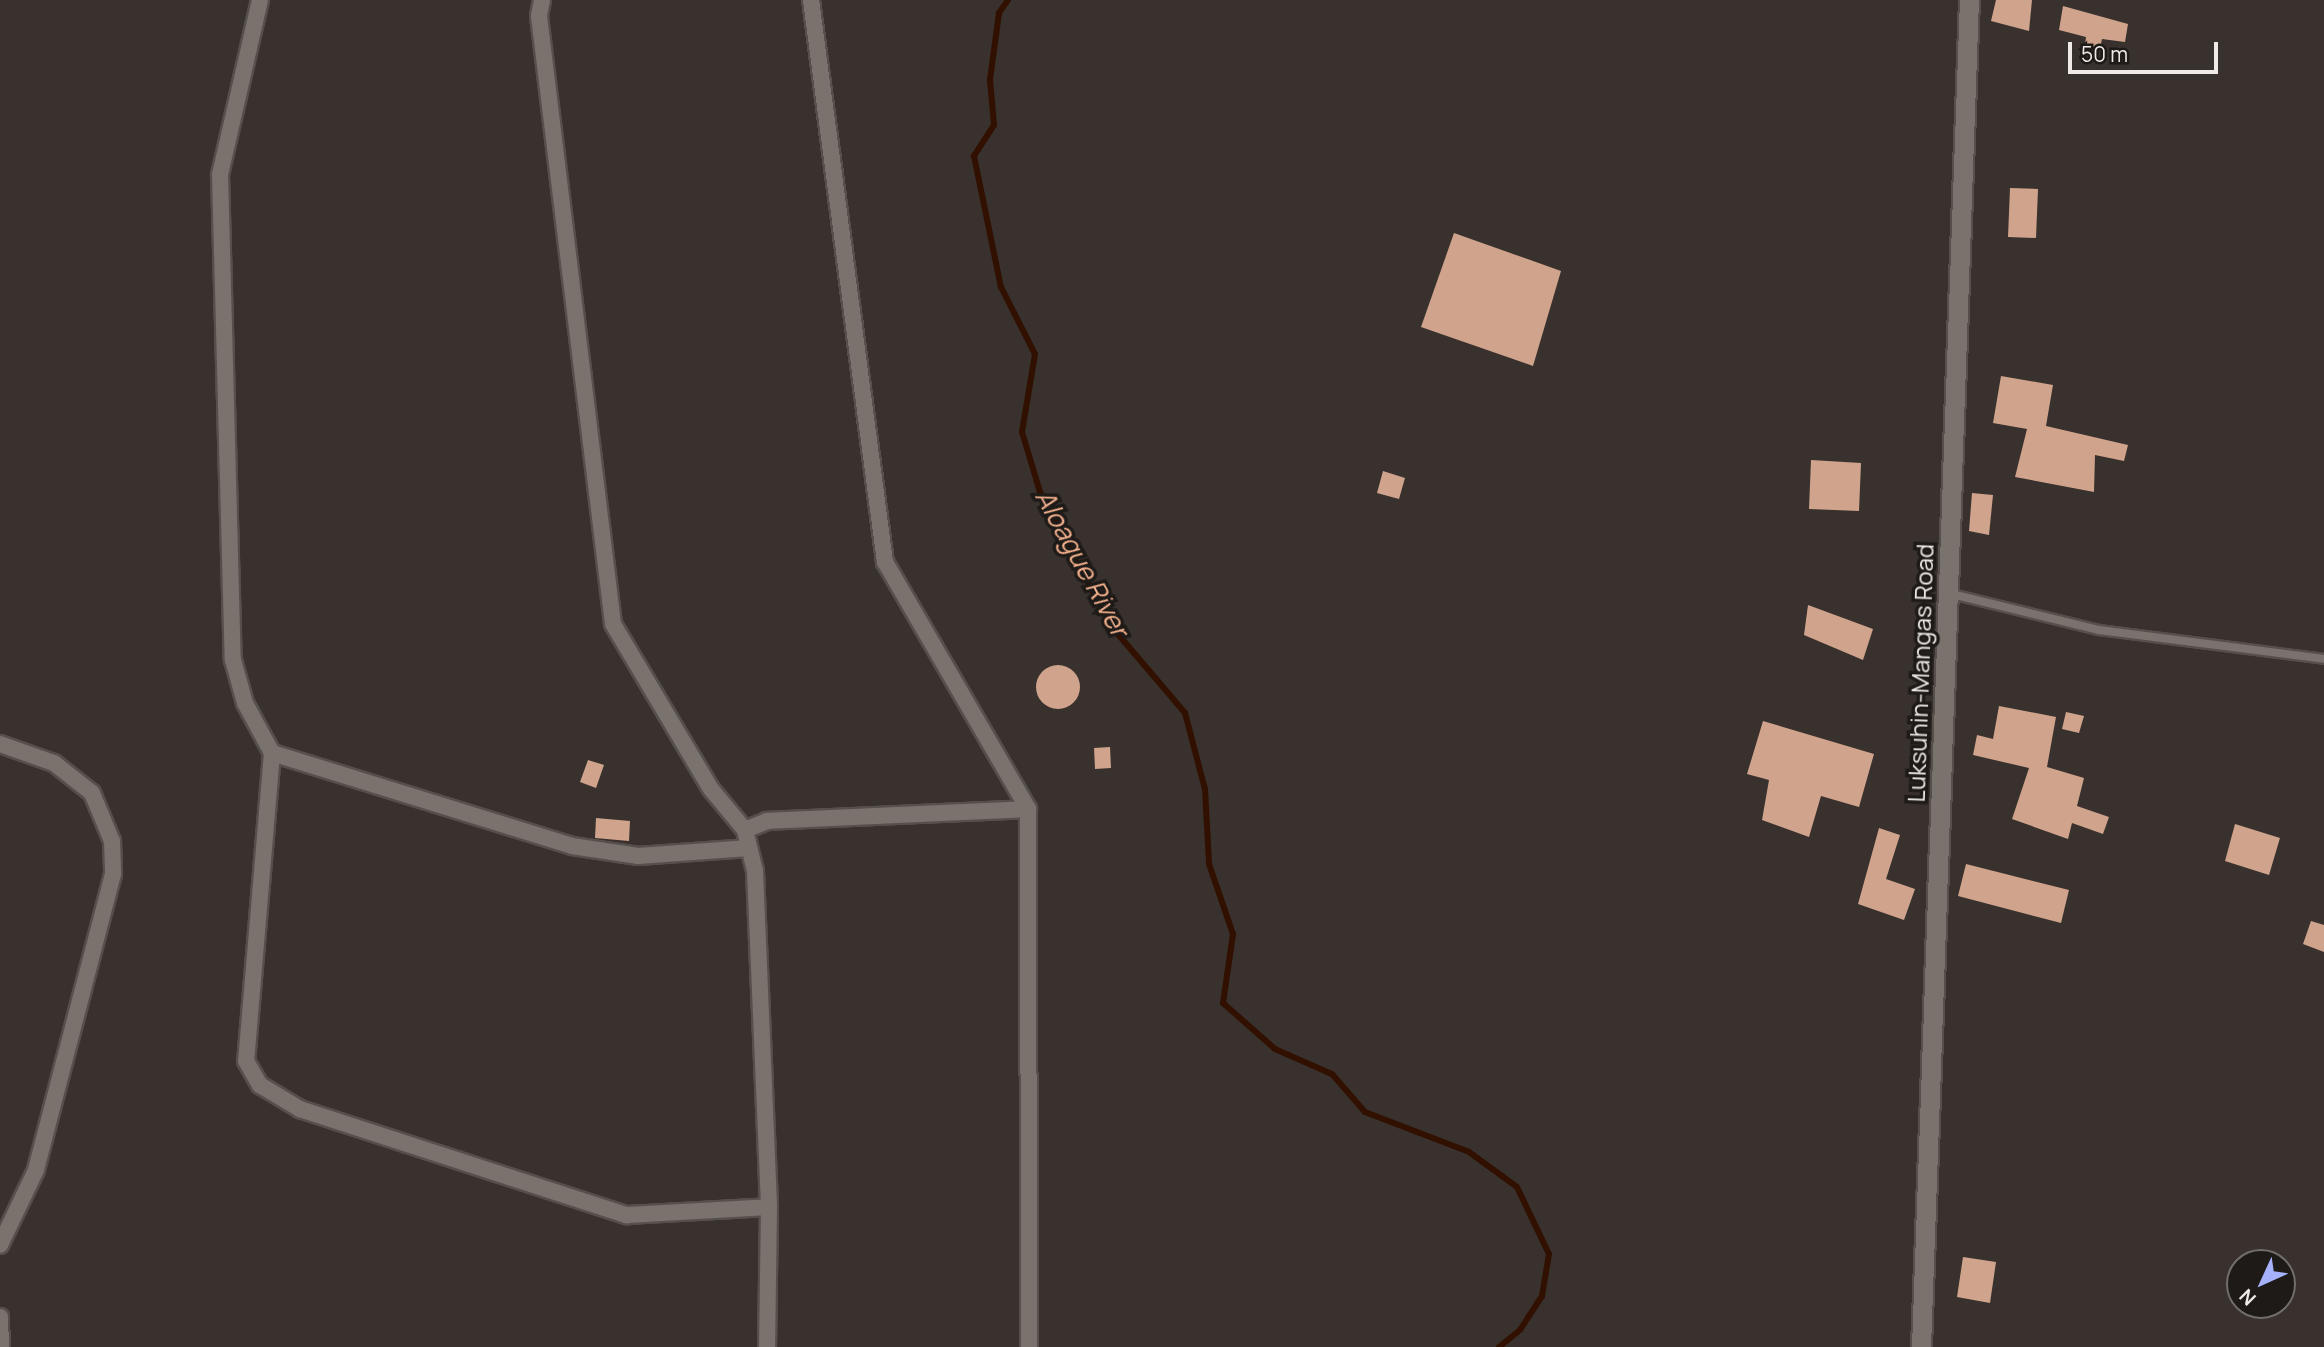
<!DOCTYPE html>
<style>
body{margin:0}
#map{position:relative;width:2324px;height:1347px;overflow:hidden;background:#39312d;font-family:Manrope,sans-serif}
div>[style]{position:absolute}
.stream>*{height:6px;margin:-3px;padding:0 3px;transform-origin:3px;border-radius:3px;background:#311000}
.building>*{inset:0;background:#d0a48c}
.round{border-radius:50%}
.roads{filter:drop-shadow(2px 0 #564f4c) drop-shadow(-2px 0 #564f4c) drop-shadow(0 2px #564f4c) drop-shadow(0 -2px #564f4c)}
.service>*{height:8px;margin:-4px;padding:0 4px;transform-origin:4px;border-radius:4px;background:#7a726d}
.minor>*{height:16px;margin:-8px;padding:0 8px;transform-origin:8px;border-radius:8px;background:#7a726d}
.secondary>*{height:19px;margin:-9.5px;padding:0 9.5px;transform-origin:9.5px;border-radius:9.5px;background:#7a726d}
span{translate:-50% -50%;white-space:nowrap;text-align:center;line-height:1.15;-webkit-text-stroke:7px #1d1a18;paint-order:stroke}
.street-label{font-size:24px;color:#efeae7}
.water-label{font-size:26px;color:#f5b28e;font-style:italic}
.north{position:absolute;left:2226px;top:1249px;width:70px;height:70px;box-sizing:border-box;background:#1d1a18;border:2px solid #716d6b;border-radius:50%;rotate:225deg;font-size:19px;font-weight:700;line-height:28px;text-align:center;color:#efeae7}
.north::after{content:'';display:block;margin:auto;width:24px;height:32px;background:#a6b1fc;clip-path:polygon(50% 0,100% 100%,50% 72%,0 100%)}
.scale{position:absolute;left:2068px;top:42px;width:150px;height:32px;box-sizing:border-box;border:4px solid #efeae7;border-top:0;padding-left:9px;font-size:21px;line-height:24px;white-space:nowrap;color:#efeae7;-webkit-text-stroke:5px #1d1a18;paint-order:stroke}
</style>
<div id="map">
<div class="stream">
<i style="left:1008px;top:0;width:16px;rotate:125deg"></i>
<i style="left:999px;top:13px;width:68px;rotate:97.7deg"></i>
<i style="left:990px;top:80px;width:45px;rotate:84.9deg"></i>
<i style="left:994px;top:125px;width:37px;rotate:123deg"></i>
<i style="left:974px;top:156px;width:134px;rotate:78.4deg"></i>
<i style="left:1001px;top:287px;width:75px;rotate:63.1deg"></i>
<i style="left:1035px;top:354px;width:79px;rotate:99.5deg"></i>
<i style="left:1022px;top:432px;width:63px;rotate:73.3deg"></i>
<i style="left:1040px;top:492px;width:152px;rotate:62.1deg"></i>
<i style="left:1111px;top:626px;width:114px;rotate:49.6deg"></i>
<i style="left:1185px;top:713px;width:79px;rotate:75.3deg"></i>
<i style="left:1205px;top:789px;width:75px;rotate:86.9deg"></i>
<i style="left:1209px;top:864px;width:74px;rotate:71.1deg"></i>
<i style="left:1233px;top:934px;width:70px;rotate:98.2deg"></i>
<i style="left:1223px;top:1003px;width:69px;rotate:41.5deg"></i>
<i style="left:1275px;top:1049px;width:62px;rotate:23.7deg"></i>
<i style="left:1332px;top:1074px;width:50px;rotate:49deg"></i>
<i style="left:1365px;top:1112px;width:111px;rotate:21deg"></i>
<i style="left:1469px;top:1152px;width:59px;rotate:36.1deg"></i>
<i style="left:1517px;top:1187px;width:74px;rotate:64.5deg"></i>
<i style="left:1549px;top:1254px;width:43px;rotate:99.5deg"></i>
<i style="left:1542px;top:1296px;width:40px;rotate:122.9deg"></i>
<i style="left:1520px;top:1330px;width:27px;rotate:141deg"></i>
</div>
<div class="building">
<i style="clip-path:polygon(1996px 0,2032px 0,2029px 31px,1991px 21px)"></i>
<i style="clip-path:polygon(2063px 6px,2128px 24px,2125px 42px,2102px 39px,2100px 49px,2085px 45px,2086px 37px,2059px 30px)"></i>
<i style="clip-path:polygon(2010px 188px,2038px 189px,2036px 238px,2008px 237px)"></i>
<i style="clip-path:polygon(1454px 233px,1561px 271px,1533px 366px,1421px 327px)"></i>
<i style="clip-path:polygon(2001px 376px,2053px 385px,2046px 426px,2128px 445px,2124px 461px,2095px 455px,2094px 492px,2015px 477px,2027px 429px,1993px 423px)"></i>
<i style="clip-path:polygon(1811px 460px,1861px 463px,1859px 511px,1809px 509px)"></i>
<i style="clip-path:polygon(1383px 471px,1405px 478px,1399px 499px,1377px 493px)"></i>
<i style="clip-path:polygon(1972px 493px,1993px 495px,1989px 535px,1969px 531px)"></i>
<i style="clip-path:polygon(1808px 605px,1873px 629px,1863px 660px,1804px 635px)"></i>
<i class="round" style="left:1036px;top:665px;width:44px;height:44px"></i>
<i style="clip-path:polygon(1999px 706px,2056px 717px,2047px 767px,2084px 778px,2077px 806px,2109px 817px,2103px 834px,2072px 823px,2068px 839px,2012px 819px,2029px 768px,1973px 755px,1977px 735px,1993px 739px)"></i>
<i style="clip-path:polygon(2066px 712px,2084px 716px,2079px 733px,2062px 729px)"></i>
<i style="clip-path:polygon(1763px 721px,1874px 754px,1859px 807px,1821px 796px,1809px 837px,1762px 820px,1769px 780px,1747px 774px)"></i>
<i style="clip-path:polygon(1110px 747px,1111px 768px,1095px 769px,1094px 748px)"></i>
<i style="clip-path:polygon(588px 760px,604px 765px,596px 788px,580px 782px)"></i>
<i style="clip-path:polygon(596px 818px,630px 821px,629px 841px,595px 838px)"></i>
<i style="clip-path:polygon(2235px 824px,2280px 838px,2269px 875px,2225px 861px)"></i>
<i style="clip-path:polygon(1879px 828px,1900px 835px,1886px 879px,1915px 889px,1904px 920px,1858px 904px)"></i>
<i style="clip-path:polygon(1966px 864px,2069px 890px,2061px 923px,1958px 896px)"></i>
<i style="clip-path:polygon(2311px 921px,2324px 925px,2324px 952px,2303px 944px)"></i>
<i style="clip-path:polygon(1963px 1257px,1996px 1262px,1990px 1303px,1957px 1297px)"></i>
</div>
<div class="roads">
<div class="service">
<i style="left:1948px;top:593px;width:155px;rotate:13.8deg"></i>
<i style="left:2099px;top:630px;width:227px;rotate:7.3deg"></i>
</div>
<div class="minor">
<i style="left:260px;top:0;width:179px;rotate:102.9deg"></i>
<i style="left:220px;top:174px;width:486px;rotate:88.5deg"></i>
<i style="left:233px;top:660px;width:45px;rotate:74.4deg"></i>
<i style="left:245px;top:703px;width:57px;rotate:61.6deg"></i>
<i style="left:272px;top:753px;width:309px;rotate:94.8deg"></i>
<i style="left:246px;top:1061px;width:28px;rotate:60deg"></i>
<i style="left:260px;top:1085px;width:47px;rotate:31deg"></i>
<i style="left:300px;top:1109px;width:344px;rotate:18deg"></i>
<i style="left:627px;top:1215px;width:142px;rotate:-3.2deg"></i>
<i style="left:542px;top:0;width:16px;rotate:101deg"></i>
<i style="left:539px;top:16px;width:612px;rotate:83.06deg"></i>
<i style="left:613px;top:624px;width:192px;rotate:59.3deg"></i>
<i style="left:711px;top:789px;width:53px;rotate:50.3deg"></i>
<i style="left:745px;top:830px;width:42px;rotate:76.3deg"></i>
<i style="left:755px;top:871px;width:336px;rotate:87.6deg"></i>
<i style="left:769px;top:1207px;width:140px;rotate:90.8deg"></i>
<i style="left:811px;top:0;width:567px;rotate:82.5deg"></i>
<i style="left:885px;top:562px;width:285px;rotate:59.9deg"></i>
<i style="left:1028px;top:809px;width:538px;rotate:89.89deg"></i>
<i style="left:0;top:744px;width:57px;rotate:19.4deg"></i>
<i style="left:54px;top:763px;width:48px;rotate:38.3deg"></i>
<i style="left:92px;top:793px;width:52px;rotate:67.4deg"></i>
<i style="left:112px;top:841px;width:33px;rotate:88deg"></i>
<i style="left:113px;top:874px;width:306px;rotate:104.6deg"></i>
<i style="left:36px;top:1170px;width:83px;rotate:115.6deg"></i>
<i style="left:272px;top:753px;width:314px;rotate:17.2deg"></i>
<i style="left:572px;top:846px;width:67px;rotate:8.6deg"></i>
<i style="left:638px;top:856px;width:111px;rotate:-4.1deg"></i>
<i style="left:745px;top:830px;width:24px;rotate:-22deg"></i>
<i style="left:767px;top:821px;width:261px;rotate:-2.6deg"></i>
<i style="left:0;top:1317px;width:30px;rotate:88deg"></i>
</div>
<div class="secondary">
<i style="left:1921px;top:1347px;width:1348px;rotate:-87.96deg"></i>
</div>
</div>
<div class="street-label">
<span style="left:1920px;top:673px;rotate:-88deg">Luksuhin-Mangas Road</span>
</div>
<div class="water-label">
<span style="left:1082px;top:563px;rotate:61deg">Aloague River</span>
</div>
<div class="north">N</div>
<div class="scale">50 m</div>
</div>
